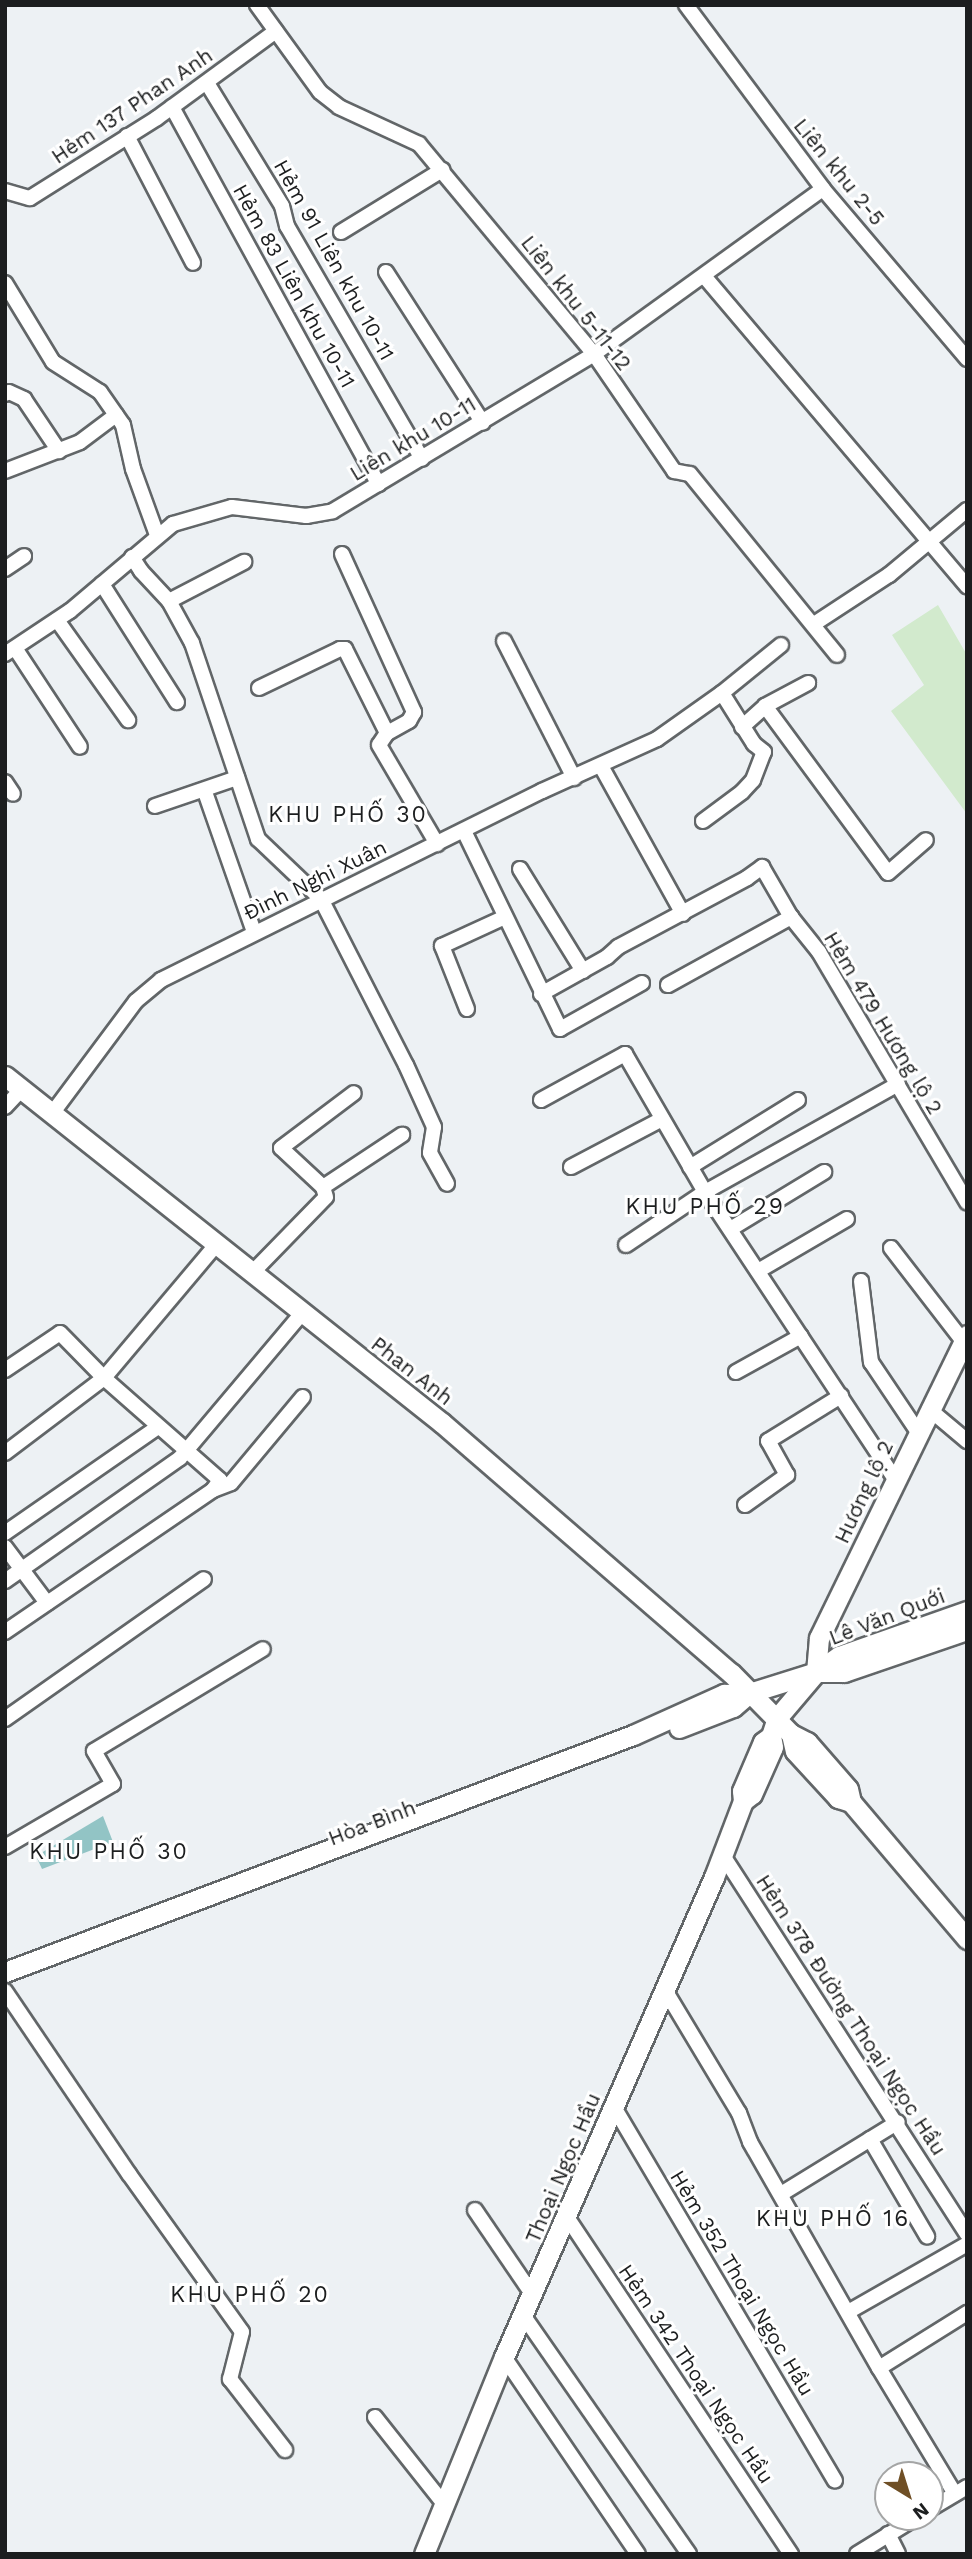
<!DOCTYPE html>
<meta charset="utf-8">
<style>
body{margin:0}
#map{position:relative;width:972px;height:2559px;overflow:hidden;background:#edf1f4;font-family:"Work Sans",sans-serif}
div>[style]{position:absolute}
.green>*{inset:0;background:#d2eacd}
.water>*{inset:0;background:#92c4c5}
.roads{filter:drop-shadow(2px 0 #626668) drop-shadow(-2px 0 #626668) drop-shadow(0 2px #626668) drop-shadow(0 -2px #626668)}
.street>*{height:14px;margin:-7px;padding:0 7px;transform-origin:7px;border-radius:7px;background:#fff}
.secondary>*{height:19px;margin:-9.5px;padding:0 9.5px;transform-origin:9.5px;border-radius:9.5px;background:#fff}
span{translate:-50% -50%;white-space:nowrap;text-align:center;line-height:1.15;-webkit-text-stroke:6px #fff;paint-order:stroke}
.street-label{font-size:21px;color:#1c1e1f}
.neighbourhood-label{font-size:23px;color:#1c1e1f;letter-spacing:2px}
.frame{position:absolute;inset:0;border:7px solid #1c1e1f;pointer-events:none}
.north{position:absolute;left:874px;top:2461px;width:70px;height:70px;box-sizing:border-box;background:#fff;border:2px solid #a4a5a5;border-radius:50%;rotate:142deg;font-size:19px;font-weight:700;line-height:28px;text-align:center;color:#1c1e1f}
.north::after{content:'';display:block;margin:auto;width:24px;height:32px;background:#6f4f26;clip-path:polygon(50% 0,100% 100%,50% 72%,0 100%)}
</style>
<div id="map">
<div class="green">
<i style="clip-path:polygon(938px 605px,967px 655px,967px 814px,891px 711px,924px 685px,892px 635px)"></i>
</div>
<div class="water">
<i style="clip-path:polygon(103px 1816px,113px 1842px,42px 1869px,36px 1856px)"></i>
</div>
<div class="roads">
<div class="street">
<i style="left:257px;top:5px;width:107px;rotate:54.1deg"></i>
<i style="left:320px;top:92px;width:24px;rotate:38deg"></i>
<i style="left:339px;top:107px;width:88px;rotate:24.8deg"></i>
<i style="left:419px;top:144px;width:273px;rotate:50.2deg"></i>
<i style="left:594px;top:354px;width:142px;rotate:55.6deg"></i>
<i style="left:674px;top:471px;width:16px;rotate:11deg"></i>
<i style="left:690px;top:474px;width:233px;rotate:50.9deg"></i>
<i style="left:686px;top:5px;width:229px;rotate:53.3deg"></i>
<i style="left:823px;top:189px;width:223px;rotate:49.7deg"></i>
<i style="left:207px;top:83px;width:144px;rotate:58.6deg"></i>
<i style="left:282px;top:206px;width:21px;rotate:76deg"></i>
<i style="left:287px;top:226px;width:269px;rotate:59.9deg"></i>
<i style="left:172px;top:107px;width:430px;rotate:61.3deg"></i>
<i style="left:127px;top:136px;width:143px;rotate:62.5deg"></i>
<i style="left:5px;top:191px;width:26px;rotate:16deg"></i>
<i style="left:30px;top:198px;width:150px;rotate:-32.2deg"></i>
<i style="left:157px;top:118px;width:147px;rotate:-36.2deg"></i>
<i style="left:341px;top:232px;width:119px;rotate:-31.5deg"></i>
<i style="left:386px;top:272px;width:179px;rotate:57.3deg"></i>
<i style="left:704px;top:276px;width:407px;rotate:49.7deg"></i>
<i style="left:5px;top:283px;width:92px;rotate:58.7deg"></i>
<i style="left:53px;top:362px;width:56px;rotate:32.6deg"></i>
<i style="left:100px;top:392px;width:40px;rotate:55.1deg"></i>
<i style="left:123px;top:425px;width:45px;rotate:77.2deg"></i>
<i style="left:133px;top:469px;width:70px;rotate:70deg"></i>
<i style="left:5px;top:394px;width:4px;rotate:-27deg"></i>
<i style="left:9px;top:392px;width:17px;rotate:25deg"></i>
<i style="left:24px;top:399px;width:63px;rotate:56.1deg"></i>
<i style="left:5px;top:471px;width:80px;rotate:-21.1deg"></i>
<i style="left:80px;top:442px;width:45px;rotate:-36.9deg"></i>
<i style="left:342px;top:554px;width:174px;rotate:65.5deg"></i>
<i style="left:414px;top:712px;width:10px;rotate:119deg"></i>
<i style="left:409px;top:721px;width:25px;rotate:151deg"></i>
<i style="left:132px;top:557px;width:17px;rotate:57deg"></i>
<i style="left:141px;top:571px;width:41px;rotate:47deg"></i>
<i style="left:169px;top:601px;width:48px;rotate:61.3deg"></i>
<i style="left:192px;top:643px;width:207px;rotate:71.4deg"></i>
<i style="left:258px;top:839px;width:87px;rotate:43.6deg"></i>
<i style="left:321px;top:899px;width:186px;rotate:62.9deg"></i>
<i style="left:406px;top:1065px;width:68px;rotate:65.7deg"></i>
<i style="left:434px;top:1127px;width:26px;rotate:99deg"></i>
<i style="left:430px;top:1153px;width:35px;rotate:61deg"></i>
<i style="left:5px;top:569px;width:23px;rotate:-34deg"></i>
<i style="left:102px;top:584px;width:140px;rotate:57.6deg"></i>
<i style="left:169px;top:601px;width:85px;rotate:-27.5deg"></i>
<i style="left:57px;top:620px;width:123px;rotate:54.6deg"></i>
<i style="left:814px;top:624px;width:90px;rotate:-33.2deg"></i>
<i style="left:889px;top:575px;width:102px;rotate:-39.8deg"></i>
<i style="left:504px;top:641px;width:154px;rotate:62.9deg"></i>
<i style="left:15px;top:648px;width:118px;rotate:56.7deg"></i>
<i style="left:5px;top:654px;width:78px;rotate:-33.5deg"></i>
<i style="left:70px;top:611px;width:135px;rotate:-40.2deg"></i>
<i style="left:173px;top:524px;width:61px;rotate:-16.1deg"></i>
<i style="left:232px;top:507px;width:75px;rotate:6.9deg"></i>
<i style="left:306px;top:516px;width:27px;rotate:-10deg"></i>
<i style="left:333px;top:511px;width:305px;rotate:-31deg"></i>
<i style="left:594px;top:354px;width:282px;rotate:-35.8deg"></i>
<i style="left:259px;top:688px;width:90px;rotate:-25.7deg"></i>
<i style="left:340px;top:649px;width:5px"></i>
<i style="left:345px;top:649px;width:94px;rotate:63.4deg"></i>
<i style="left:387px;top:733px;width:14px;rotate:124deg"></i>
<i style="left:379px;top:745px;width:115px;rotate:59.6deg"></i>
<i style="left:765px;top:706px;width:207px;rotate:53.6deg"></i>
<i style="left:888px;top:873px;width:50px;rotate:-41deg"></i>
<i style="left:742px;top:727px;width:31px;rotate:-42deg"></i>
<i style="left:765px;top:706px;width:49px;rotate:-28.1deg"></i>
<i style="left:601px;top:766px;width:169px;rotate:61deg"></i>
<i style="left:5px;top:782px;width:14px;rotate:56deg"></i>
<i style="left:205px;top:792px;width:148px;rotate:70.7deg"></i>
<i style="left:155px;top:806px;width:87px;rotate:-18.9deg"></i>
<i style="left:703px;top:821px;width:49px;rotate:-36.6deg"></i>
<i style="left:742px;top:792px;width:16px;rotate:-47deg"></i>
<i style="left:753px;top:780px;width:30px;rotate:-69deg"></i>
<i style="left:764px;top:752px;width:13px;rotate:-141deg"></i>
<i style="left:754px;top:744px;width:60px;rotate:-122.1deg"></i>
<i style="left:464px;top:831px;width:220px;rotate:64.1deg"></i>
<i style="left:560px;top:1029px;width:94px;rotate:-29.3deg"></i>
<i style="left:520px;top:869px;width:120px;rotate:58.3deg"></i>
<i style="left:668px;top:985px;width:141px;rotate:-28.9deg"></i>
<i style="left:541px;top:994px;width:76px;rotate:-29.3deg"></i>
<i style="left:607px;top:957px;width:15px;rotate:-42deg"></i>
<i style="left:618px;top:947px;width:146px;rotate:-28.1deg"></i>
<i style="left:747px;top:878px;width:19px;rotate:-36deg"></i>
<i style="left:762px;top:867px;width:58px;rotate:59.9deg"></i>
<i style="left:791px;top:917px;width:45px;rotate:51.3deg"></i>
<i style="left:819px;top:952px;width:291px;rotate:59.4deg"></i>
<i style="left:467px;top:1009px;width:68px;rotate:-111.6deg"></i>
<i style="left:442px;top:946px;width:69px;rotate:-24.7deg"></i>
<i style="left:541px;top:1100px;width:96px;rotate:-28.7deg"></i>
<i style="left:625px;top:1054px;width:160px;rotate:59.9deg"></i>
<i style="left:705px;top:1192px;width:344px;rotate:56.5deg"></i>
<i style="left:5px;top:1107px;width:25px;rotate:-47deg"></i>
<i style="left:51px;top:1115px;width:142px;rotate:-53.3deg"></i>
<i style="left:136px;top:1001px;width:33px;rotate:-40deg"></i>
<i style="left:161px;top:980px;width:425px;rotate:-26.4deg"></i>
<i style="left:542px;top:791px;width:126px;rotate:-24.3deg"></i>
<i style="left:657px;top:739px;width:80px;rotate:-35.3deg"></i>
<i style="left:722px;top:693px;width:76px;rotate:-39.1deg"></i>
<i style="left:571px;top:1167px;width:103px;rotate:-27.8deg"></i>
<i style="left:690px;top:1167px;width:127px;rotate:-31.8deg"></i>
<i style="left:323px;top:1187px;width:95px;rotate:-33.4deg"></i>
<i style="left:732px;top:1228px;width:108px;rotate:-31.3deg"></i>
<i style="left:626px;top:1245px;width:95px;rotate:-33.9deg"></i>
<i style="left:705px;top:1192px;width:221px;rotate:-29.2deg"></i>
<i style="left:891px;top:1248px;width:118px;rotate:52.3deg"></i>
<i style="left:758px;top:1271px;width:103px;rotate:-30.3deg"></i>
<i style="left:251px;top:1274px;width:107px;rotate:-45.8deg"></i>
<i style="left:326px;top:1197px;width:10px;rotate:-107deg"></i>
<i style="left:323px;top:1187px;width:57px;rotate:-137.1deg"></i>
<i style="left:281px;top:1148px;width:91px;rotate:-37deg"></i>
<i style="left:861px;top:1281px;width:82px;rotate:83deg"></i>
<i style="left:871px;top:1362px;width:84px;rotate:56.1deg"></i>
<i style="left:5px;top:1370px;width:66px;rotate:-33.9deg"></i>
<i style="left:60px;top:1333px;width:63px;rotate:45.6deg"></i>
<i style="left:104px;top:1378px;width:154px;rotate:41.3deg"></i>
<i style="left:220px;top:1480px;width:12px;rotate:125deg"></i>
<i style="left:213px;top:1490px;width:252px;rotate:145.7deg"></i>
<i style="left:736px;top:1372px;width:74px;rotate:-29deg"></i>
<i style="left:929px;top:1409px;width:50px;rotate:40.1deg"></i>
<i style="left:5px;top:1453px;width:124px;rotate:-37.1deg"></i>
<i style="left:104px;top:1378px;width:174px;rotate:-49.9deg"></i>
<i style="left:213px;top:1490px;width:19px;rotate:-21deg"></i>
<i style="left:231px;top:1483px;width:112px;rotate:-50.1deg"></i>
<i style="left:745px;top:1505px;width:52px;rotate:-35.5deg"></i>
<i style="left:787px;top:1475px;width:39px;rotate:-119deg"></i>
<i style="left:768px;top:1441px;width:86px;rotate:-31.7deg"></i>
<i style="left:5px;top:1533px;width:186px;rotate:-34.7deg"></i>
<i style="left:5px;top:1547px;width:70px;rotate:53.1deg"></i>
<i style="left:5px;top:1581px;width:214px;rotate:-35.1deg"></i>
<i style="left:180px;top:1458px;width:189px;rotate:-49.9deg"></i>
<i style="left:5px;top:1719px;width:243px;rotate:-35.1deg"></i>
<i style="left:5px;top:1847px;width:125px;rotate:-30.3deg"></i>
<i style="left:113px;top:1784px;width:38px;rotate:-120deg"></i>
<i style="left:94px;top:1751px;width:197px;rotate:-31.1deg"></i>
<i style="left:722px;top:1854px;width:452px;rotate:57.2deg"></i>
<i style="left:665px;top:1990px;width:144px;rotate:59deg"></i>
<i style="left:739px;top:2113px;width:31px;rotate:69deg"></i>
<i style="left:750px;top:2142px;width:260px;rotate:60.3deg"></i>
<i style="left:879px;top:2368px;width:147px;rotate:58.9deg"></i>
<i style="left:5px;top:1991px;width:221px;rotate:55.9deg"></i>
<i style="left:129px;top:2174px;width:194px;rotate:54.4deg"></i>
<i style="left:242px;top:2332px;width:49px;rotate:104.3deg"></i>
<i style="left:230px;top:2379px;width:90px;rotate:52.2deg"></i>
<i style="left:614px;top:2107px;width:434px;rotate:59.4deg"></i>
<i style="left:870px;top:2139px;width:113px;rotate:59.6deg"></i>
<i style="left:781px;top:2194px;width:137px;rotate:-31.6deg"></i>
<i style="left:475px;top:2210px;width:102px;rotate:55.8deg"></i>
<i style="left:567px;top:2217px;width:405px;rotate:56.4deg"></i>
<i style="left:848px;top:2312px;width:137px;rotate:-29.7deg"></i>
<i style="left:523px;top:2315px;width:291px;rotate:55.2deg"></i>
<i style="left:504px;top:2357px;width:238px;rotate:55.8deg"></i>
<i style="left:879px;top:2368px;width:104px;rotate:-32deg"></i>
<i style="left:375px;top:2417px;width:111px;rotate:51.6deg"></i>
<i style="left:930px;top:2509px;width:43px;rotate:-30.7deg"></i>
<i style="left:888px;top:2534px;width:22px;rotate:63deg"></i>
<i style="left:857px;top:2554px;width:70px;rotate:-31.7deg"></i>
</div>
<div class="secondary">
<i style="left:5px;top:1076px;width:558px;rotate:38.45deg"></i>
<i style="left:442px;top:1423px;width:382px;rotate:40.9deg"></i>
<i style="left:731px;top:1673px;width:86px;rotate:45.5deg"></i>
<i style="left:791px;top:1734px;width:18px;rotate:27deg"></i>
<i style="left:807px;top:1742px;width:62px;rotate:48.9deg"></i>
<i style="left:848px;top:1789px;width:13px;rotate:77deg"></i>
<i style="left:851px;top:1802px;width:180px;rotate:49.7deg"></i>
<i style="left:816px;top:1672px;width:34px;rotate:-85deg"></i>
<i style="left:819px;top:1638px;width:337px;rotate:-64deg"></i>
<i style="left:679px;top:1728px;width:58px;rotate:-21.3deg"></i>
<i style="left:733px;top:1707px;width:21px;rotate:-41deg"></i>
<i style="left:791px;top:1734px;width:17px;rotate:77deg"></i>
<i style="left:795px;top:1751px;width:64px;rotate:47.5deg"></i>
<i style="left:838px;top:1798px;width:14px;rotate:17deg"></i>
<i style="left:771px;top:1736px;width:10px;rotate:143deg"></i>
<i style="left:763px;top:1742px;width:53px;rotate:113.2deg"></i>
<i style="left:742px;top:1791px;width:10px;rotate:84deg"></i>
<i style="left:743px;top:1801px;width:11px;rotate:-38deg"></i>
<i style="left:752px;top:1794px;width:51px;rotate:-65.9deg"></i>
<i style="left:773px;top:1747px;width:11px;rotate:-100deg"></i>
<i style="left:771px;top:1736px;width:19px;rotate:-72deg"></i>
<i style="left:777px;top:1718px;width:60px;rotate:-49.7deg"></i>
<i style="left:816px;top:1672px;width:28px;rotate:-35deg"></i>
<i style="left:839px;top:1656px;width:136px;rotate:-19.4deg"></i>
<i style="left:5px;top:1972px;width:671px;rotate:-20.68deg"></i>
<i style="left:633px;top:1735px;width:100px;rotate:-24.3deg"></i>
<i style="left:724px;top:1694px;width:25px;rotate:-2deg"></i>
<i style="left:749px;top:1693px;width:70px;rotate:-17.4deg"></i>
<i style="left:816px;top:1672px;width:28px"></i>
<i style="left:844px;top:1672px;width:130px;rotate:-18.9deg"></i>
<i style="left:424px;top:2554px;width:213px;rotate:-67.9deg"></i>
<i style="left:504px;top:2357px;width:524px;rotate:-66.37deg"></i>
<i style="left:714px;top:1877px;width:81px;rotate:-69.1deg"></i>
</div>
</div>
<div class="street-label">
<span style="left:132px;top:106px;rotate:-34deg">Hẻm 137 Phan Anh</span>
<span style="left:839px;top:172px;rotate:51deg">Liên khu 2-5</span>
<span style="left:334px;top:260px;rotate:61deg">Hẻm 91 Liên khu 10-11</span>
<span style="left:294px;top:286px;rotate:61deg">Hẻm 83 Liên khu 10-11</span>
<span style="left:576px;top:303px;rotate:52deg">Liên khu 5-11-12</span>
<span style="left:413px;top:439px;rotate:-31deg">Liên khu 10-11</span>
<span style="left:315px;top:880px;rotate:-26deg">Đình Nghi Xuân</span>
<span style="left:883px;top:1023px;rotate:59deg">Hẻm 479 Hương lộ 2</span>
<span style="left:412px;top:1371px;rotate:38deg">Phan Anh</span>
<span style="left:864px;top:1492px;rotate:-65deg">Hương lộ 2</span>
<span style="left:887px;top:1617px;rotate:-21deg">Lê Văn Quới</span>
<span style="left:372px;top:1823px;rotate:-21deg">Hòa Bình</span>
<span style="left:851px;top:2015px;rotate:57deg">Hẻm 378 Đường Thoại Ngọc Hầu</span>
<span style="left:563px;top:2168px;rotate:-67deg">Thoại Ngọc Hầu</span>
<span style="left:742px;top:2283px;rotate:59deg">Hẻm 352 Thoại Ngọc Hầu</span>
<span style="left:696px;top:2374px;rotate:56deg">Hẻm 342 Thoại Ngọc Hầu</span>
</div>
<div class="neighbourhood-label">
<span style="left:348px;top:815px">KHU PHỐ 30</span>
<span style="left:705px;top:1207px">KHU PHỐ 29</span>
<span style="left:109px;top:1852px">KHU PHỐ 30</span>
<span style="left:833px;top:2219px">KHU PHỐ 16</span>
<span style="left:250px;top:2295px">KHU PHỐ 20</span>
</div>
<div class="frame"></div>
<div class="north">N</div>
</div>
